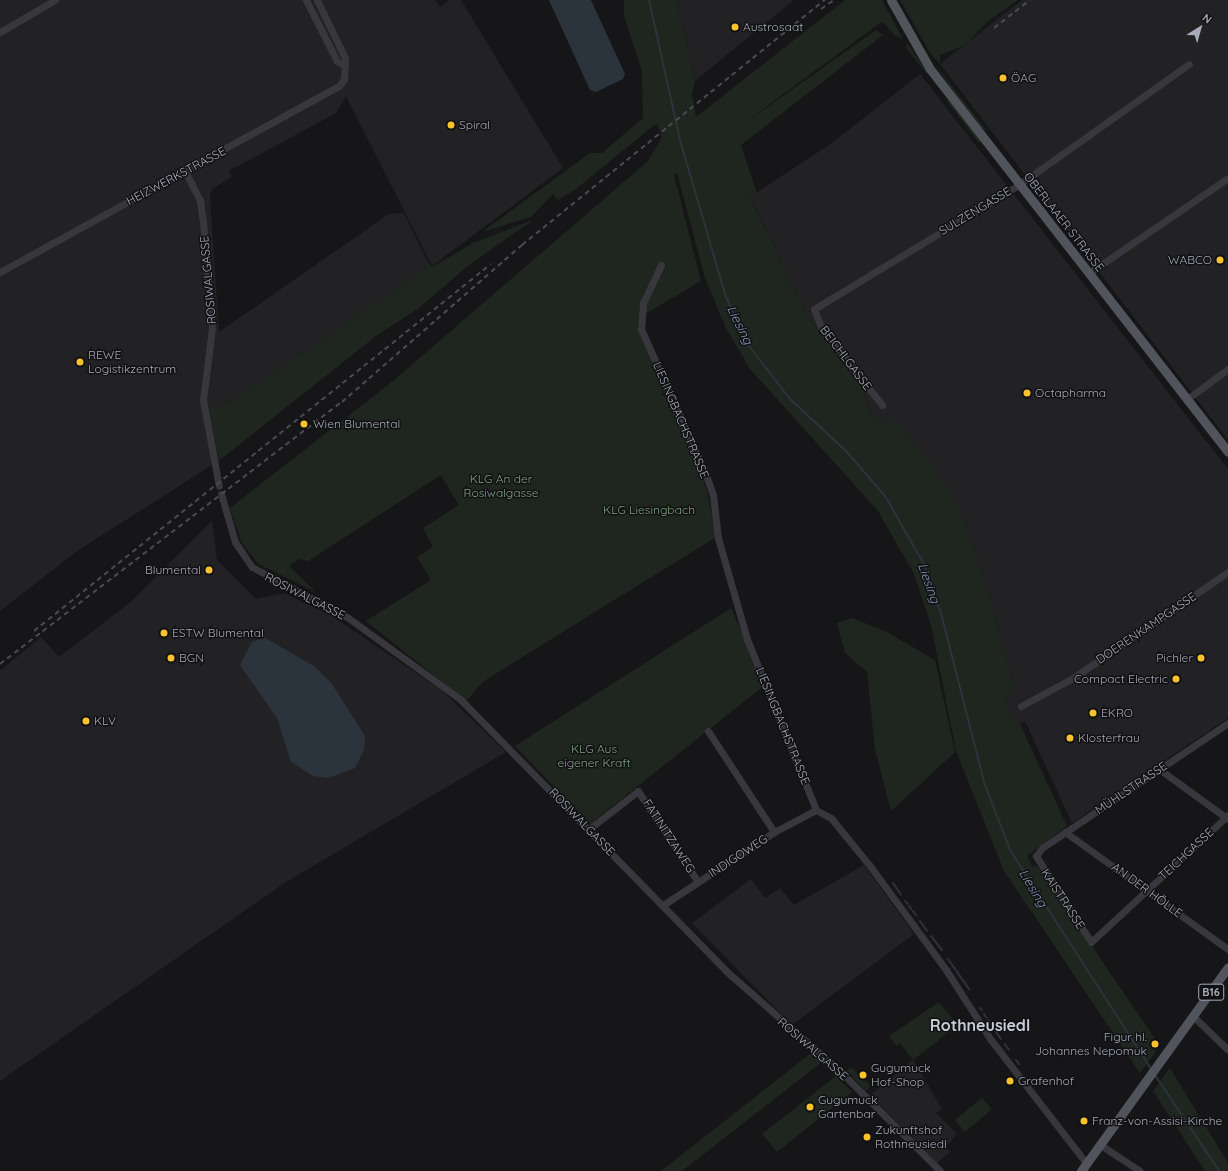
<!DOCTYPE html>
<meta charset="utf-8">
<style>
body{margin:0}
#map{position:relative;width:1228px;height:1171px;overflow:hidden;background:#161618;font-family:Quicksand,sans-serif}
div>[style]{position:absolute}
.built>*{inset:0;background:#222225}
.green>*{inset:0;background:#1e261f}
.water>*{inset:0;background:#2b343c}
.stream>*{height:2px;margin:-1px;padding:0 1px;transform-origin:1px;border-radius:1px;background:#2b343c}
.minor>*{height:7px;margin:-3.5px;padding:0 3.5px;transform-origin:3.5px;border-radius:3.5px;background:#37373d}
.major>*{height:9px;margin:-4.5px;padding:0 4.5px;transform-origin:4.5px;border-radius:4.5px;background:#52545c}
.rail>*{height:2px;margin-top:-1px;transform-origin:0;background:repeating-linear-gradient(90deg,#494b52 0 5px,transparent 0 9px)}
.dots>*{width:11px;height:11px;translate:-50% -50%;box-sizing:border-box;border:2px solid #111113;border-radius:50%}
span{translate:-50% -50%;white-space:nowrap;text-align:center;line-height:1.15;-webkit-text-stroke:3px #111113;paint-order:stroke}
.shield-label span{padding:1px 3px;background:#111113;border:1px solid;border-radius:3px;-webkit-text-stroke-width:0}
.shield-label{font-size:11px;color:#a7abb8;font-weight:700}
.poi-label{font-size:12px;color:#a7abb8}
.left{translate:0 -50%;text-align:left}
.right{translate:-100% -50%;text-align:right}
.street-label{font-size:12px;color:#a7abb8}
.park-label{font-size:12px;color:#7da482}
.water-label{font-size:13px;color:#7d97b5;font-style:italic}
.district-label{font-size:16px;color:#c8cbd4;font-weight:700}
.north{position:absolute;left:1180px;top:8px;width:40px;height:40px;-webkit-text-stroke:3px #111113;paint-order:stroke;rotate:37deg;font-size:11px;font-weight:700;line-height:16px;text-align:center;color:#a7abb8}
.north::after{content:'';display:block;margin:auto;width:14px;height:18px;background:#a7abb8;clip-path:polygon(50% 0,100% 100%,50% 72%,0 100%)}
</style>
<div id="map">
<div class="built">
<i style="clip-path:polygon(0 0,435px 0,440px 7px,450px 0,461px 0,563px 168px,432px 266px,346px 96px,336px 113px,229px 171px,232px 177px,212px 189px,210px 197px,219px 332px,389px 214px,404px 213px,427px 261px,425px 269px,233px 400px,208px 409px,220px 460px,77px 551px,0 611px)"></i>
<i style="clip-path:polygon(677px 0,794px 0,695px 81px)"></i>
<i style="clip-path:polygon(1022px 0,1228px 0,1228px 440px,940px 64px)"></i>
<i style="clip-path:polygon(920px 74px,1228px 469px,1228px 718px,1072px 823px,1025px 721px,1020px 724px,1013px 719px,1004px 701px,1014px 689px,996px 618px,965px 520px,888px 413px,881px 423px,868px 410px,864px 391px,809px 318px,750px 197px,832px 143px)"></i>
<i style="clip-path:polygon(212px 521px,217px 560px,256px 599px,284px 593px,332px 616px,441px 690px,506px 752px,286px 882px,0 1081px,0 671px,41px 637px,59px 657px,132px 601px)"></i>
<i style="clip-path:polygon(864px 865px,914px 934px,792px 1025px,692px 923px,751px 879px,765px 898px,780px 888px,794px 905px)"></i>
<i style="clip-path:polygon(913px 1060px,942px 1109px,936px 1113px,957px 1134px,946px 1147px,950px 1152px,937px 1163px,870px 1095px)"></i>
</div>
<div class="green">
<i style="clip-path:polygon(624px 0,677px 0,695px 81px,692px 95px,696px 117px,845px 0,882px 0,903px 39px,895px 36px,884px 23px,880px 23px,731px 133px,876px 30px,883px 35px,741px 145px,757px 193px,750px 198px,809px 318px,864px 391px,868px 410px,881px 423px,888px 413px,913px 441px,946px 485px,965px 520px,996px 618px,1014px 689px,1004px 701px,1012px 717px,1020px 724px,1067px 826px,1027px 856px,1032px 866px,1038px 867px,1160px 1046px,1140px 1073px,1004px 871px,956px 751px,931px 625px,914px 574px,878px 511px,750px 369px,725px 326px,705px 278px,677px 173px,674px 175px,701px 281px,640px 317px,707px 490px,716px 537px,484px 681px,466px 701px,366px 621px,431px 580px,417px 557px,433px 547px,423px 528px,459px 505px,441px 475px,308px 561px,299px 559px,289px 566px,316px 592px,258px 564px,241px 541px,230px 508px,393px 381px,648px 161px,662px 137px,657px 123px,576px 189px,558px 200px,553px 194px,531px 217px,482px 232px,590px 153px,602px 153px,643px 118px,642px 71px,624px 16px)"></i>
<i style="clip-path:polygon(900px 0,1018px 0,987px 22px,965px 45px,940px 55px,940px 64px,930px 53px)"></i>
<i style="clip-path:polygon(907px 43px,927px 72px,926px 73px,905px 47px)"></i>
<i style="clip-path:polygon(934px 64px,938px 68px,987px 131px,979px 127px)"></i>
<i style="clip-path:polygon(946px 100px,948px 100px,982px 141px,979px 143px)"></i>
<i style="clip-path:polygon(533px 220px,469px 265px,419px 308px,376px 336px,220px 460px,208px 409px,233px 400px,425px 269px,427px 261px,432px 267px,473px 243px)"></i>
<i style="clip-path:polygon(731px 608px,765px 685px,590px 824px,515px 746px)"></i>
<i style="clip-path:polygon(852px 618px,885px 631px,935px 660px,955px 752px,891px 811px,875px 749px,867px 672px,845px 653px,837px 623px)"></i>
<i style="clip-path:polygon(939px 1002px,958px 1025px,913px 1060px,900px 1043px,896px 1046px,889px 1036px)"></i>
<i style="clip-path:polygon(811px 1053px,822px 1062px,682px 1171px,661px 1171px)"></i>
<i style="clip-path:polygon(851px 1067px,871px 1086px,866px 1091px,847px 1071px)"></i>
<i style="clip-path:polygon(1170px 1068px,1228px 1163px,1228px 1171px,1205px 1171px,1153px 1091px)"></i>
<i style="clip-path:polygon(836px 1076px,852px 1092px,777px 1152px,762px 1134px)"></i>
<i style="clip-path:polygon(982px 1098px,992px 1109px,965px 1132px,955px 1120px)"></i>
</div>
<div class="water">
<i style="clip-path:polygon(549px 0,591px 0,625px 74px,623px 79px,596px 92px,590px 90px)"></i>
<i style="clip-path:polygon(265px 638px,314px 666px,332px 684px,365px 736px,364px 750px,355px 768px,328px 778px,313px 776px,291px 762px,277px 718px,240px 665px,252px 642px)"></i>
</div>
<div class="stream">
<i style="left:649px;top:0;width:143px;rotate:77.5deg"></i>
<i style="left:680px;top:140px;width:164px;rotate:73.7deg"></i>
<i style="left:726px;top:297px;width:54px;rotate:64.9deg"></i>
<i style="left:749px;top:346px;width:67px;rotate:52.3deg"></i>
<i style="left:790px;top:399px;width:78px;rotate:42.9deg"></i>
<i style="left:847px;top:452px;width:58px;rotate:49.2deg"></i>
<i style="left:885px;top:496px;width:78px;rotate:60.2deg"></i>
<i style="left:924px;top:564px;width:56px;rotate:71.2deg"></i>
<i style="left:942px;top:617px;width:170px;rotate:75.7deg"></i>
<i style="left:984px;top:782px;width:73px;rotate:69.1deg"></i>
<i style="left:1010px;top:850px;width:260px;rotate:57.2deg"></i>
<i style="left:893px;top:883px;width:14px;rotate:56deg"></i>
<i style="left:905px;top:901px;width:4px;rotate:45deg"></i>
<i style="left:909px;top:906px;width:4px;rotate:56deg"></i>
<i style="left:913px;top:911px;width:5px;rotate:53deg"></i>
<i style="left:920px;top:921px;width:12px;rotate:55deg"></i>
<i style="left:931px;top:936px;width:18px;rotate:52deg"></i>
<i style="left:948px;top:959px;width:37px;rotate:55deg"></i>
<i style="left:980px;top:1008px;width:3px;rotate:45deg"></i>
<i style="left:984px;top:1014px;width:4px;rotate:56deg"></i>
<i style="left:988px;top:1020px;width:23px;rotate:56deg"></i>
<i style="left:1005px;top:1044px;width:7px;rotate:56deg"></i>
<i style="left:1016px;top:1060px;width:5px;rotate:53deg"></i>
<i style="left:1155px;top:1075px;width:115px;rotate:56.3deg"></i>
</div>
<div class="minor">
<i style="left:306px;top:0;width:68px;rotate:63.1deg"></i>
<i style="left:337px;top:61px;width:9px;rotate:32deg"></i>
<i style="left:0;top:32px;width:64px;rotate:-30.2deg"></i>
<i style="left:185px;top:171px;width:34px;rotate:63deg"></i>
<i style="left:200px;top:201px;width:21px;rotate:82deg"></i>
<i style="left:203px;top:222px;width:106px;rotate:85.1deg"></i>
<i style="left:212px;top:328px;width:73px;rotate:97.1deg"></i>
<i style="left:203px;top:400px;width:87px;rotate:79.5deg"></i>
<i style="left:661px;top:265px;width:42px;rotate:115.3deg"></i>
<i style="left:643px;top:303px;width:26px;rotate:94deg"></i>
<i style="left:641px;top:329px;width:157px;rotate:65.9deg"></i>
<i style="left:705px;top:472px;width:24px;rotate:71deg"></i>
<i style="left:713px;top:495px;width:43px;rotate:83.4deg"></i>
<i style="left:718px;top:538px;width:105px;rotate:74deg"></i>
<i style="left:747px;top:639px;width:184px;rotate:68deg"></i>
<i style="left:0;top:272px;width:387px;rotate:-28.8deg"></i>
<i style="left:339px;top:86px;width:9px;rotate:-54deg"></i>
<i style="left:344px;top:79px;width:21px;rotate:-87deg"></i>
<i style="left:345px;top:58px;width:64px;rotate:-115.8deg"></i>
<i style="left:1089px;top:273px;width:168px;rotate:-34.4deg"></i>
<i style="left:1187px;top:399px;width:51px;rotate:-36.2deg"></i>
<i style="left:882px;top:405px;width:99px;rotate:-128deg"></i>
<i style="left:821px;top:327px;width:19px;rotate:-111deg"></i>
<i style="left:814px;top:309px;width:241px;rotate:-31.2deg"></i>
<i style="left:1020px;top:184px;width:207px;rotate:-35.4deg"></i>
<i style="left:221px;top:494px;width:50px;rotate:73.7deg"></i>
<i style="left:235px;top:542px;width:30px;rotate:56deg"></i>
<i style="left:252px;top:567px;width:107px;rotate:27.8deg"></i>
<i style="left:347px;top:617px;width:140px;rotate:36deg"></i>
<i style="left:460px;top:699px;width:380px;rotate:45.6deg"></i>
<i style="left:726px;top:971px;width:154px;rotate:41.3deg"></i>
<i style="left:842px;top:1073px;width:139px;rotate:45deg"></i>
<i style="left:1021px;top:706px;width:59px;rotate:-28.3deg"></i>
<i style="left:1073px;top:678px;width:188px;rotate:-34.4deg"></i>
<i style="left:1228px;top:723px;width:224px;rotate:146.1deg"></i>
<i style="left:1042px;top:848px;width:10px;rotate:127deg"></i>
<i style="left:1036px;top:856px;width:102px;rotate:57.4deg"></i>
<i style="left:1091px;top:942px;width:187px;rotate:-42.8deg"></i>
<i style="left:708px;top:731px;width:121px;rotate:56.8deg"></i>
<i style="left:1159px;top:769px;width:85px;rotate:35.9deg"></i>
<i style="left:816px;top:810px;width:17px;rotate:28deg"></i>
<i style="left:831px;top:818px;width:62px;rotate:50.9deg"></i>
<i style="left:870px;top:866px;width:129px;rotate:53.8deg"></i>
<i style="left:946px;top:970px;width:83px;rotate:57.3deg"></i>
<i style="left:991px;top:1040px;width:157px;rotate:52.3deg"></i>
<i style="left:589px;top:829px;width:62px;rotate:-37.8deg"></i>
<i style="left:638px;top:791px;width:109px;rotate:56.6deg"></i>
<i style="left:1065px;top:832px;width:201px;rotate:35.7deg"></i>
<i style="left:663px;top:905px;width:133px;rotate:-33.3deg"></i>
<i style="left:774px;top:832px;width:47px;rotate:-27.6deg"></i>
<i style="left:1194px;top:1017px;width:47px;rotate:44.1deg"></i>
<i style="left:1102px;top:1146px;width:45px;rotate:33.3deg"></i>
</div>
<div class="major">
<i style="left:891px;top:0;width:79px;rotate:60.5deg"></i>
<i style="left:930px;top:69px;width:485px;rotate:52.1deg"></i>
<i style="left:1081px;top:1171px;width:251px;rotate:-54.2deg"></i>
</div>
<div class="rail">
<i style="left:821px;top:9px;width:16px;rotate:-35deg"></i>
<i style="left:994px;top:28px;width:46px;rotate:-37.9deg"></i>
<i style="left:34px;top:631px;width:586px;rotate:-38.77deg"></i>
<i style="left:0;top:664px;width:431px;rotate:-37.5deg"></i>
<i style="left:342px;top:402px;width:239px;rotate:-41.1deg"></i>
<i style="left:522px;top:245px;width:390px;rotate:-39deg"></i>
</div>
<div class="dots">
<i style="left:735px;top:27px;background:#fac32c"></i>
<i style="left:1003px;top:78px;background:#fac32c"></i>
<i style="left:451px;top:125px;background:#fac32c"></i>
<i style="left:1220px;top:260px;background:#fac32c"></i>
<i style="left:80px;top:362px;background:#fac32c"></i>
<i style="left:1027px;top:393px;background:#fac32c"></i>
<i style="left:304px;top:424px;background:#fac32c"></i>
<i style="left:209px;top:570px;background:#fac32c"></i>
<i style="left:164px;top:633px;background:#fac32c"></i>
<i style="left:171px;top:658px;background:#fac32c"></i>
<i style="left:1201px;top:658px;background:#fac32c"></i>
<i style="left:1176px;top:679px;background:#fac32c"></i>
<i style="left:1093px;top:713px;background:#fac32c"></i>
<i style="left:86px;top:721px;background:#fac32c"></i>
<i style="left:1070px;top:738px;background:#fac32c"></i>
<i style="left:1155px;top:1044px;background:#fac32c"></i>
<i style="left:863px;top:1075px;background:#fac32c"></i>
<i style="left:1010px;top:1081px;background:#fac32c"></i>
<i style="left:810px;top:1107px;background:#fac32c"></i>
<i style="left:1084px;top:1121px;background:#fac32c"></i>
<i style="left:867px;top:1137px;background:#fac32c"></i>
</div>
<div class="shield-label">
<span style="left:1211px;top:992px">B16</span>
</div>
<div class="poi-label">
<span class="left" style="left:743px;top:27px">Austrosaat</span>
<span class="left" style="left:1011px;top:78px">ÖAG</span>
<span class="left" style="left:459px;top:125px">Spiral</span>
<span class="right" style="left:1212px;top:260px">WABCO</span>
<span class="left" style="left:88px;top:362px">REWE<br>Logistikzentrum</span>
<span class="left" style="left:1035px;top:393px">Octapharma</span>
<span class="left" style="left:313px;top:424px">Wien Blumental</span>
<span class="right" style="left:201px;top:570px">Blumental</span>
<span class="left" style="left:172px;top:633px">ESTW Blumental</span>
<span class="left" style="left:179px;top:658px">BGN</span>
<span class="right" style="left:1193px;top:658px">Pichler</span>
<span class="right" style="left:1168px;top:679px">Compact Electric</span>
<span class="left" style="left:1101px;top:713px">EKRO</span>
<span class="left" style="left:94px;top:721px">KLV</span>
<span class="left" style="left:1078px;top:738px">Klosterfrau</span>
<span class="right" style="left:1147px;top:1044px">Figur hl.<br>Johannes Nepomuk</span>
<span class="left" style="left:871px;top:1075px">Gugumuck<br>Hof-Shop</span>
<span class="left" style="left:1018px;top:1081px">Grafenhof</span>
<span class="left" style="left:818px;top:1107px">Gugumuck<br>Gartenbar</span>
<span class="left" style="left:1092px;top:1121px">Franz-von-Assisi-Kirche</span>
<span class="left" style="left:875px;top:1137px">Zukunftshof<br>Rothneusiedl</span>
</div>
<div class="street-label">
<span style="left:176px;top:176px;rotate:-28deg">HEIZWERKSTRASSE</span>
<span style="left:975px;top:211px;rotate:-31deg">SULZENGASSE</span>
<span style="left:1064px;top:222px;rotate:52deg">OBERLAAER STRASSE</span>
<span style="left:208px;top:280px;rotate:-95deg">ROSIWALGASSE</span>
<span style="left:846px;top:358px;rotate:53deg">BEICHLGASSE</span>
<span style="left:681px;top:420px;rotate:67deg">LIESINGBACHSTRASSE</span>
<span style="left:305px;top:596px;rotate:27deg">ROSIWALGASSE</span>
<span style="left:1146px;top:628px;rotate:-34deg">DOERENKAMPGASSE</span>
<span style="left:783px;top:726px;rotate:68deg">LIESINGBACHSTRASSE</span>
<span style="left:1131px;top:788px;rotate:-34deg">MÜHLSTRASSE</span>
<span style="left:582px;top:822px;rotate:46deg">ROSIWALGASSE</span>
<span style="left:669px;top:836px;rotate:57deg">FATINITZAWEG</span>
<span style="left:1186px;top:854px;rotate:-43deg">TEICHGASSE</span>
<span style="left:738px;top:856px;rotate:-33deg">INDIGOWEG</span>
<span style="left:1147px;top:890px;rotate:36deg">AN DER HÖLLE</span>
<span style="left:1063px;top:899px;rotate:57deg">KAISTRASSE</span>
<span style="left:813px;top:1049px;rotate:41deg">ROSIWALGASSE</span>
</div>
<div class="park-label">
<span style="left:501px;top:486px">KLG An der<br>Rosiwalgasse</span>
<span style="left:649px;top:510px">KLG Liesingbach</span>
<span style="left:594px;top:756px">KLG Aus<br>eigener Kraft</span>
</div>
<div class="water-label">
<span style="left:740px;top:325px;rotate:64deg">Liesing</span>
<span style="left:929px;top:583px;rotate:70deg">Liesing</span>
<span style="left:1033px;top:888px;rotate:59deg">Liesing</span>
</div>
<div class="district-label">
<span style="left:980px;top:1025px">Rothneusiedl</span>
</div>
<div class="north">N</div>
</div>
